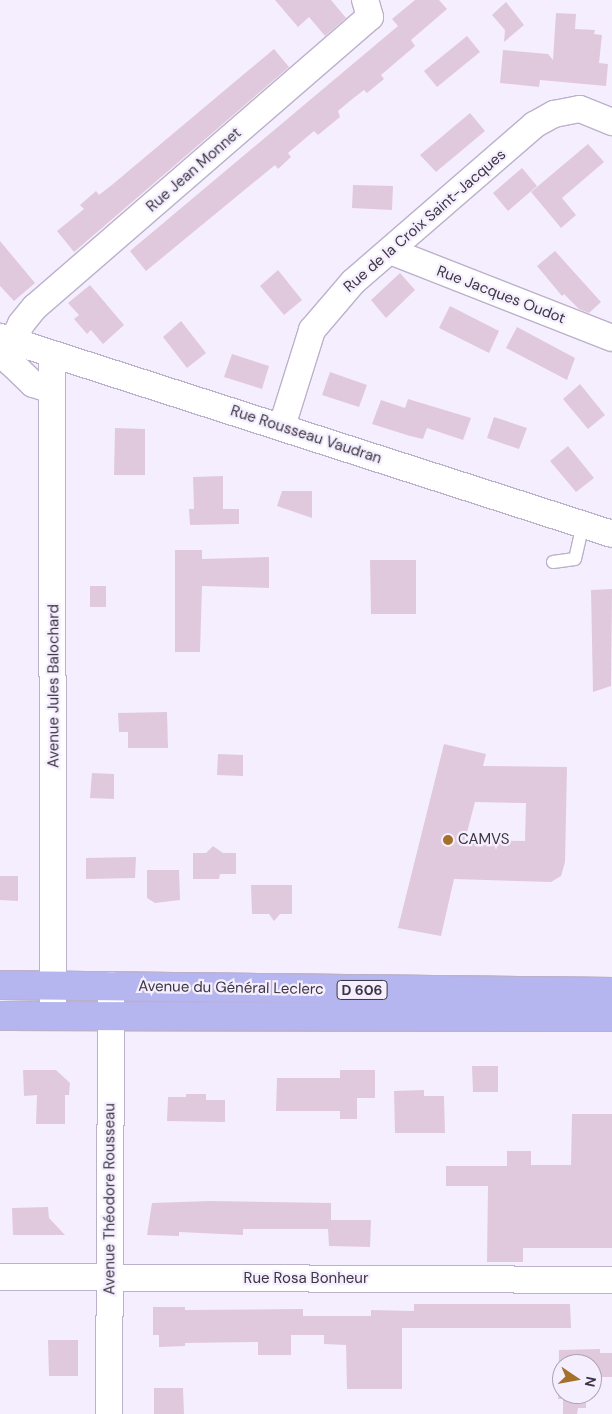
<!DOCTYPE html>
<meta charset="utf-8">
<style>
body{margin:0}
#map{position:relative;width:612px;height:1414px;overflow:hidden;background:#f5eefe;font-family:"DM Sans",sans-serif}
div>[style]{position:absolute}
.building>*{inset:0;background:#e1c9dd}
.roads{filter:drop-shadow(1px 0 #bcb1ca) drop-shadow(-1px 0 #bcb1ca) drop-shadow(0 1px #bcb1ca) drop-shadow(0 -1px #bcb1ca)}
.lane>*{height:12px;margin:-6px;padding:0 6px;transform-origin:6px;border-radius:6px;background:#fff}
.street>*{height:26px;margin:-13px;padding:0 13px;transform-origin:13px;border-radius:13px;background:#fff}
.primary>*{height:28px;margin:-14px;padding:0 14px;transform-origin:14px;border-radius:14px;background:#b5b5ef}
.dots>*{width:14px;height:14px;translate:-50% -50%;box-sizing:border-box;border:2px solid #f5eefe;border-radius:50%}
span{translate:-50% -50%;white-space:nowrap;text-align:center;line-height:1.15;-webkit-text-stroke:4.5px #f5eefe;paint-order:stroke}
.shield-label span{padding:1px 4px;background:#f5eefe;border:1px solid;border-radius:4px;-webkit-text-stroke-width:0}
.shield-label{font-size:14px;color:#3b3641;font-weight:700}
.street-label{font-size:15px;color:#3b3641}
.poi-label{font-size:15px;color:#3b3641}
.left{translate:0 -50%;text-align:left}
.north{position:absolute;left:552px;top:1354px;width:50px;height:50px;box-sizing:border-box;background:#f5eefe;border:1px solid #aba4b2;border-radius:50%;rotate:102deg;font-size:14px;font-weight:700;line-height:20px;text-align:center;color:#3b3641}
.north::after{content:'';display:block;margin:auto;width:18px;height:22px;background:#a5702a;clip-path:polygon(50% 0,100% 100%,50% 72%,0 100%)}
</style>
<div id="map">
<div class="building">
<i style="clip-path:polygon(275px 0,331px 0,346px 18px,325px 36px,309px 17px,298px 27px)"></i>
<i style="clip-path:polygon(415px 0,439px 0,447px 9px,411px 40px,415px 46px,381px 75px,384px 79px,367px 93px,364px 90px,351px 100px,338px 111px,340px 117px,318px 135px,314px 131px,288px 153px,291px 157px,278px 169px,275px 165px,146px 271px,130px 251px,398px 26px,392px 19px)"></i>
<i style="clip-path:polygon(506px 2px,524px 25px,504px 42px,505px 30px,492px 15px)"></i>
<i style="clip-path:polygon(556px 13px,576px 14px,575px 29px,595px 30px,594px 34px,602px 35px,599px 63px,608px 64px,606px 86px,540px 80px,539px 87px,500px 83px,503px 50px,548px 54px,553px 60px)"></i>
<i style="clip-path:polygon(467px 36px,480px 52px,437px 87px,424px 71px)"></i>
<i style="clip-path:polygon(274px 49px,289px 67px,74px 252px,57px 231px,84px 209px,80px 205px,96px 191px,99px 195px,113px 184px)"></i>
<i style="clip-path:polygon(470px 113px,485px 131px,436px 172px,420px 155px)"></i>
<i style="clip-path:polygon(588px 144px,604px 162px,562px 198px,576px 215px,561px 228px,531px 192px)"></i>
<i style="clip-path:polygon(522px 168px,537px 186px,508px 211px,493px 193px)"></i>
<i style="clip-path:polygon(353px 185px,393px 186px,392px 210px,352px 208px)"></i>
<i style="clip-path:polygon(0 241px,35px 283px,14px 301px,0 286px)"></i>
<i style="clip-path:polygon(555px 251px,601px 302px,589px 313px,579px 309px,564px 294px,562px 296px,537px 266px)"></i>
<i style="clip-path:polygon(278px 270px,302px 300px,284px 315px,260px 286px)"></i>
<i style="clip-path:polygon(400px 273px,415px 290px,386px 318px,371px 300px)"></i>
<i style="clip-path:polygon(90px 285px,124px 325px,103px 344px,91px 330px,87px 334px,74px 319px,79px 315px,68px 303px)"></i>
<i style="clip-path:polygon(450px 306px,499px 331px,489px 353px,439px 328px)"></i>
<i style="clip-path:polygon(181px 321px,206px 353px,187px 368px,163px 337px)"></i>
<i style="clip-path:polygon(517px 327px,575px 358px,567px 380px,506px 348px)"></i>
<i style="clip-path:polygon(232px 354px,269px 366px,262px 389px,224px 377px)"></i>
<i style="clip-path:polygon(330px 372px,367px 385px,359px 407px,322px 395px)"></i>
<i style="clip-path:polygon(580px 384px,605px 415px,588px 429px,563px 399px)"></i>
<i style="clip-path:polygon(408px 399px,471px 418px,463px 440px,427px 428px,423px 439px,410px 436px,372px 424px,381px 400px,405px 408px)"></i>
<i style="clip-path:polygon(494px 417px,527px 428px,519px 449px,487px 438px)"></i>
<i style="clip-path:polygon(115px 428px,145px 429px,145px 475px,114px 475px)"></i>
<i style="clip-path:polygon(568px 446px,594px 478px,576px 492px,550px 461px)"></i>
<i style="clip-path:polygon(223px 476px,223px 509px,239px 509px,239px 524px,190px 525px,189px 509px,194px 509px,193px 477px)"></i>
<i style="clip-path:polygon(282px 491px,312px 491px,312px 518px,277px 506px)"></i>
<i style="clip-path:polygon(175px 550px,202px 550px,202px 559px,269px 557px,269px 588px,202px 586px,200px 652px,175px 652px)"></i>
<i style="clip-path:polygon(370px 560px,416px 560px,416px 614px,371px 614px)"></i>
<i style="clip-path:polygon(90px 586px,106px 586px,106px 607px,90px 607px)"></i>
<i style="clip-path:polygon(612px 589px,611px 686px,593px 692px,591px 590px)"></i>
<i style="clip-path:polygon(167px 712px,168px 748px,128px 748px,128px 732px,119px 732px,118px 713px)"></i>
<i style="clip-path:polygon(evenodd,444px 744px,486px 754px,483px 766px,567px 767px,565px 862px,561px 876px,551px 882px,454px 879px,441px 936px,398px 928px,444px 744px,475px 802px,526px 803px,525px 841px,465px 840px,475px 802px)"></i>
<i style="clip-path:polygon(218px 754px,243px 755px,243px 776px,217px 775px)"></i>
<i style="clip-path:polygon(92px 773px,114px 774px,114px 799px,90px 798px)"></i>
<i style="clip-path:polygon(213px 846px,223px 853px,236px 853px,236px 874px,220px 874px,219px 879px,193px 879px,193px 853px,206px 853px)"></i>
<i style="clip-path:polygon(136px 857px,135px 878px,86px 879px,86px 858px)"></i>
<i style="clip-path:polygon(147px 870px,179px 870px,180px 900px,155px 903px,147px 898px)"></i>
<i style="clip-path:polygon(0 876px,18px 876px,18px 901px,0 900px)"></i>
<i style="clip-path:polygon(251px 885px,292px 885px,292px 914px,280px 914px,274px 921px,269px 914px,252px 914px)"></i>
<i style="clip-path:polygon(472px 1066px,498px 1066px,498px 1092px,473px 1092px)"></i>
<i style="clip-path:polygon(23px 1070px,56px 1070px,70px 1083px,69px 1095px,65px 1095px,65px 1124px,36px 1124px,37px 1095px,24px 1096px)"></i>
<i style="clip-path:polygon(340px 1070px,375px 1070px,375px 1098px,357px 1098px,357px 1119px,340px 1119px,340px 1111px,276px 1111px,277px 1078px,340px 1078px)"></i>
<i style="clip-path:polygon(424px 1090px,424px 1096px,444px 1096px,445px 1133px,395px 1133px,394px 1091px)"></i>
<i style="clip-path:polygon(186px 1094px,206px 1094px,206px 1100px,225px 1100px,225px 1122px,167px 1121px,168px 1097px,186px 1097px)"></i>
<i style="clip-path:polygon(572px 1114px,612px 1114px,612px 1248px,523px 1248px,523px 1262px,487px 1262px,488px 1186px,446px 1186px,446px 1166px,507px 1166px,507px 1151px,531px 1151px,531px 1165px,571px 1165px)"></i>
<i style="clip-path:polygon(210px 1201px,331px 1203px,331px 1220px,371px 1220px,370px 1247px,329px 1246px,328px 1229px,243px 1229px,243px 1235px,179px 1232px,179px 1236px,147px 1235px,152px 1203px)"></i>
<i style="clip-path:polygon(48px 1207px,49px 1218px,65px 1235px,13px 1235px,12px 1208px)"></i>
<i style="clip-path:polygon(414px 1304px,570px 1304px,571px 1328px,402px 1328px,402px 1389px,347px 1389px,346px 1345px,324px 1344px,324px 1335px,291px 1335px,291px 1355px,258px 1355px,258px 1342px,185px 1343px,185px 1346px,159px 1347px,159px 1335px,153px 1335px,153px 1307px,185px 1307px,185px 1310px,303px 1309px,303px 1316px,371px 1316px,371px 1310px,414px 1311px)"></i>
<i style="clip-path:polygon(48px 1340px,78px 1340px,78px 1376px,49px 1376px)"></i>
<i style="clip-path:polygon(600px 1349px,600px 1353px,612px 1353px,612px 1377px,592px 1377px,592px 1364px,562px 1364px,562px 1394px,586px 1394px,586px 1408px,578px 1408px,577px 1414px,563px 1414px,563px 1399px,558px 1399px,559px 1350px)"></i>
<i style="clip-path:polygon(154px 1388px,183px 1388px,184px 1414px,154px 1414px)"></i>
</div>
<div class="roads">
<div class="lane">
<i style="left:553px;top:562px;width:22px;rotate:-8deg"></i>
<i style="left:575px;top:559px;width:36px;rotate:-77deg"></i>
</div>
<div class="street">
<i style="left:390px;top:251px;width:238px;rotate:21.4deg"></i>
<i style="left:0;top:337px;width:643px;rotate:17.84deg"></i>
<i style="left:52px;top:354px;width:663px;rotate:89.91deg"></i>
<i style="left:52px;top:390px;width:20px;rotate:-162deg"></i>
<i style="left:33px;top:384px;width:30px;rotate:-136deg"></i>
<i style="left:11px;top:363px;width:13px;rotate:-103deg"></i>
<i style="left:8px;top:350px;width:29px;rotate:-63deg"></i>
<i style="left:21px;top:324px;width:22px;rotate:-51deg"></i>
<i style="left:35px;top:307px;width:443px;rotate:-40.9deg"></i>
<i style="left:370px;top:17px;width:18px;rotate:-106deg"></i>
<i style="left:282px;top:426px;width:101px;rotate:-72.6deg"></i>
<i style="left:312px;top:330px;width:63px;rotate:-49.5deg"></i>
<i style="left:353px;top:282px;width:240px;rotate:-40.9deg"></i>
<i style="left:534px;top:125px;width:23px;rotate:-29deg"></i>
<i style="left:554px;top:114px;width:26px;rotate:-11deg"></i>
<i style="left:580px;top:109px;width:35px;rotate:22deg"></i>
<i style="left:0;top:1277px;width:612px;rotate:0.28deg"></i>
<i style="left:109px;top:1414px;width:429px;rotate:-89.7deg"></i>
</div>
<div class="primary">
<i style="left:0;top:985px;width:612px;rotate:0.66deg"></i>
<i style="left:0;top:1016px;width:612px;rotate:0.09deg"></i>
</div>
</div>
<div class="dots">
<i style="left:448px;top:840px;background:#a5702a"></i>
</div>
<div class="shield-label">
<span style="left:362px;top:990px">D 606</span>
</div>
<div class="street-label">
<span style="left:194px;top:170px;rotate:-41deg">Rue Jean Monnet</span>
<span style="left:425px;top:221px;rotate:-41deg">Rue de la Croix Saint-Jacques</span>
<span style="left:501px;top:295px;rotate:21deg">Rue Jacques Oudot</span>
<span style="left:306px;top:435px;rotate:18deg">Rue Rousseau Vaudran</span>
<span style="left:54px;top:686px;rotate:-90deg">Avenue Jules Balochard</span>
<span style="left:231px;top:988px;rotate:1deg">Avenue du Général Leclerc</span>
<span style="left:110px;top:1199px;rotate:-90deg">Avenue Théodore Rousseau</span>
<span style="left:306px;top:1279px">Rue Rosa Bonheur</span>
</div>
<div class="poi-label">
<span class="left" style="left:458px;top:840px">CAMVS</span>
</div>
<div class="north">N</div>
</div>
